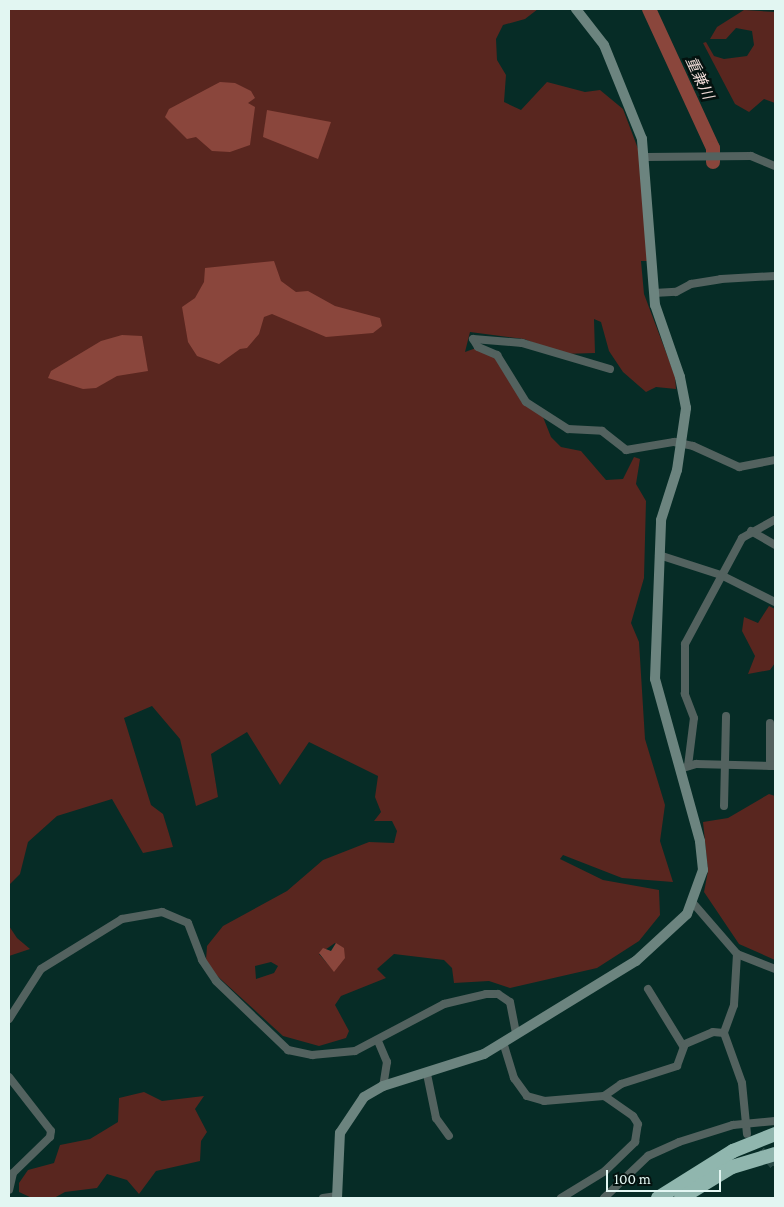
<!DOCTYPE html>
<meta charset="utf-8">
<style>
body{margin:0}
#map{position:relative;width:784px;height:1207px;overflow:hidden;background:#062c26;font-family:"Crimson Pro","Noto Sans JP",serif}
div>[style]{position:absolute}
.green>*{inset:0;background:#59261f}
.water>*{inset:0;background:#8a463c}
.river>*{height:14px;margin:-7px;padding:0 7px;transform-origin:7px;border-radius:7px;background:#8a463c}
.street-tunnel>*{height:8px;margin-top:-4px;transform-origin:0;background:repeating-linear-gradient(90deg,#274a45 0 8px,transparent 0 12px)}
.street>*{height:8px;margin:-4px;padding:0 4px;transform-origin:4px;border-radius:4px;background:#53625f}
.secondary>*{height:10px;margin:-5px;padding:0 5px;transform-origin:5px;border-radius:5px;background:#6c847f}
.highway>*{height:14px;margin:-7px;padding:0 7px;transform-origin:7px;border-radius:7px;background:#90b6ae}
span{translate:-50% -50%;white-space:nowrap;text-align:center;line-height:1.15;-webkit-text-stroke:5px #04120f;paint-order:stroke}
.water-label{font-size:15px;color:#f0dbd7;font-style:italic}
.frame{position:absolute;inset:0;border:10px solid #e2f6f2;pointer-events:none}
.scale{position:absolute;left:606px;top:1170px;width:115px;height:22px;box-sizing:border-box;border:2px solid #e2f6f2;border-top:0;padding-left:6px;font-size:15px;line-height:18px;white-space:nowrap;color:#e2f6f2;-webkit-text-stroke:4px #04120f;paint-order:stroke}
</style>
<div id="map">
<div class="green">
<i style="clip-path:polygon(evenodd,9px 9px,538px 9px,525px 19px,503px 25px,496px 39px,497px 60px,506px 75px,504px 102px,521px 110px,547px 82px,585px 92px,600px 90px,623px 109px,643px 162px,650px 261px,641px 261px,644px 294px,675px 376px,676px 389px,656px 387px,646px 392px,623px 372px,609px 351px,601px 322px,594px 319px,595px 353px,562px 354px,524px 339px,470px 332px,465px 352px,476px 348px,496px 356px,517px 391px,543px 417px,551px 437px,561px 447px,581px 451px,606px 480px,623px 479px,634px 457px,640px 459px,636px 484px,646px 501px,644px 578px,631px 623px,639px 642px,645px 739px,665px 805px,660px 841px,673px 882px,622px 878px,563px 855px,560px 859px,603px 880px,659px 890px,660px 915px,639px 941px,597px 968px,510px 988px,489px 981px,454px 983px,452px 968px,444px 960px,394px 954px,377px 969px,386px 978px,341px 996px,335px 1005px,349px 1031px,346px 1038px,319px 1046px,283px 1036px,214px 973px,206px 960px,207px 946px,223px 926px,287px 891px,323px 860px,369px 842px,394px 843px,397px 831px,392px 821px,374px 821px,381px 812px,375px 797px,378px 776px,309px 742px,280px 785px,247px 732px,211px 754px,218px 797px,196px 806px,180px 739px,152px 706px,124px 718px,151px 805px,163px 814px,173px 847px,143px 853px,112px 799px,57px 816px,28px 842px,20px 874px,9px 885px,9px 9px,335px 943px,343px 948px,334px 971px,319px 954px,335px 943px,9px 9px,271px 962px,278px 966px,274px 973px,256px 979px,255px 966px,271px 962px)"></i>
<i style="clip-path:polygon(744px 10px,775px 12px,775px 103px,764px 99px,749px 112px,735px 104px,703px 43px,706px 42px,714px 56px,724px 59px,747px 56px,754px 45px,752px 31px,736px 28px,726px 39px,710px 39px,717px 27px)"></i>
<i style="clip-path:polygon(769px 606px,775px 609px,775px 663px,770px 670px,748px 674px,755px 656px,742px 631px,744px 617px,758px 623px)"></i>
<i style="clip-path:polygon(769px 794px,775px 796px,775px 960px,739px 944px,704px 892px,708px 871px,703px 822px,728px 818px)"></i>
<i style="clip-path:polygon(9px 926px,17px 938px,30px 949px,9px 956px)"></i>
<i style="clip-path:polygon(144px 1092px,162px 1101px,204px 1096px,195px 1109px,207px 1132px,201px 1141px,200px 1161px,156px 1171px,139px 1194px,127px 1180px,107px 1174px,97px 1188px,65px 1192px,54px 1198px,32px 1198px,19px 1192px,19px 1183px,28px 1170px,54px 1163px,60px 1145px,90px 1139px,118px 1122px,119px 1098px)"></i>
</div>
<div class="water">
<i style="clip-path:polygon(220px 82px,235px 83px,251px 91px,255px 98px,248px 103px,255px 107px,250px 145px,230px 152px,212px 151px,196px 137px,187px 139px,165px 117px,169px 109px)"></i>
<i style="clip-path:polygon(267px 110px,331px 122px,318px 159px,263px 137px)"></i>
<i style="clip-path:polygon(274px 261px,281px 281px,296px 292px,308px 291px,335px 306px,380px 318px,382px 326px,373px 333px,326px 337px,272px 314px,264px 317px,259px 334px,247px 348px,240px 349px,219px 364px,197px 356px,188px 342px,182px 307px,195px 298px,204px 282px,205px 268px)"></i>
<i style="clip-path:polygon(122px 335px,142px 336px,148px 371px,117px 376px,96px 388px,83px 389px,48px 378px,51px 371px,101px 341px)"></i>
<i style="clip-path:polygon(336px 943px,344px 948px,345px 958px,334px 972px,319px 953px,323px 948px,331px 951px)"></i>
</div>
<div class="river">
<i style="left:649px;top:9px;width:153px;rotate:65.3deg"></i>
<i style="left:713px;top:148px;width:14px;rotate:90deg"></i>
</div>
<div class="street-tunnel">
<i style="left:753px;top:1141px;width:34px;rotate:50deg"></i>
</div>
<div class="street">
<i style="left:646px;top:157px;width:105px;rotate:-0.5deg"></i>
<i style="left:751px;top:156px;width:26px;rotate:23deg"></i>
<i style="left:654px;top:293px;width:22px;rotate:-3deg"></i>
<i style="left:676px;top:292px;width:17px;rotate:-28deg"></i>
<i style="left:691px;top:284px;width:30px;rotate:-9deg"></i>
<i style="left:721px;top:279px;width:54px;rotate:-3.2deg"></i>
<i style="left:610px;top:369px;width:92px;rotate:-163.5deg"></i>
<i style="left:522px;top:343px;width:49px;rotate:-175.3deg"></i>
<i style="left:473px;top:339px;width:9px;rotate:58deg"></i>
<i style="left:478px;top:347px;width:21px;rotate:23deg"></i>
<i style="left:497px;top:355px;width:55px;rotate:58.3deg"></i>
<i style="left:526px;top:402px;width:50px;rotate:32.7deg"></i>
<i style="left:568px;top:429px;width:34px;rotate:3deg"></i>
<i style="left:602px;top:431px;width:31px;rotate:38deg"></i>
<i style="left:626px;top:450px;width:49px;rotate:-9.5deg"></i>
<i style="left:674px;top:442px;width:19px;rotate:12deg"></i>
<i style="left:693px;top:446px;width:51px;rotate:24.5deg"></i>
<i style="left:739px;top:467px;width:37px;rotate:-11deg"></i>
<i style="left:751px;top:531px;width:28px;rotate:30deg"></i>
<i style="left:659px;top:555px;width:65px;rotate:17.9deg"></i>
<i style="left:721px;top:575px;width:60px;rotate:26.6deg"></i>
<i style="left:770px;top:723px;width:43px;rotate:90deg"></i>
<i style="left:688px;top:766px;width:48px;rotate:-82.9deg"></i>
<i style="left:694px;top:718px;width:26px;rotate:-111deg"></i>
<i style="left:685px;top:694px;width:50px;rotate:-90deg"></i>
<i style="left:685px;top:644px;width:120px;rotate:-61.7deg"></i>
<i style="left:742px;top:538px;width:38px;rotate:-29deg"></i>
<i style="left:683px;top:768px;width:14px;rotate:-17deg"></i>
<i style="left:696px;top:764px;width:79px;rotate:1.5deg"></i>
<i style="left:724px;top:806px;width:90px;rotate:-88.7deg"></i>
<i style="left:693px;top:903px;width:67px;rotate:49.2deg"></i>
<i style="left:737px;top:954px;width:41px;rotate:21.5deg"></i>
<i style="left:737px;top:954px;width:51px;rotate:93.4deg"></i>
<i style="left:734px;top:1005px;width:30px;rotate:110deg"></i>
<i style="left:724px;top:1033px;width:53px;rotate:70.2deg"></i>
<i style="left:742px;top:1083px;width:51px;rotate:84.4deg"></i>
<i style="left:648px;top:989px;width:67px;rotate:58.4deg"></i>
<i style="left:9px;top:1019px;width:59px;rotate:-57.4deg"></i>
<i style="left:41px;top:969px;width:95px;rotate:-31.7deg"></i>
<i style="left:122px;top:919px;width:41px;rotate:-9.9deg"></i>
<i style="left:162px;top:912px;width:28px;rotate:23deg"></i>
<i style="left:188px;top:923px;width:40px;rotate:69deg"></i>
<i style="left:202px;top:960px;width:25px;rotate:56deg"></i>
<i style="left:216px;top:981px;width:100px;rotate:43.8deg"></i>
<i style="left:288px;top:1050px;width:25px;rotate:12deg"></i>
<i style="left:312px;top:1055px;width:43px;rotate:-5.3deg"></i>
<i style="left:355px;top:1051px;width:101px;rotate:-27.8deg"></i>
<i style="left:444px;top:1004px;width:43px;rotate:-13.4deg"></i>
<i style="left:486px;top:994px;width:12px"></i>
<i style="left:498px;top:994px;width:14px;rotate:34deg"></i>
<i style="left:510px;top:1002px;width:33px;rotate:79deg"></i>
<i style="left:378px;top:1041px;width:23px;rotate:67deg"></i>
<i style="left:387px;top:1062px;width:24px;rotate:99deg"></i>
<i style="left:503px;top:1042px;width:38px;rotate:73deg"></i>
<i style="left:514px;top:1078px;width:22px;rotate:54deg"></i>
<i style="left:527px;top:1096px;width:18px;rotate:16deg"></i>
<i style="left:544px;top:1101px;width:60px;rotate:-4.8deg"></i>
<i style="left:604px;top:1096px;width:21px;rotate:-35deg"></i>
<i style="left:621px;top:1084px;width:59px;rotate:-17.8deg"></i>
<i style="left:677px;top:1066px;width:23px;rotate:-70deg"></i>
<i style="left:685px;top:1044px;width:30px;rotate:-23deg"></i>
<i style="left:713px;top:1032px;width:11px;rotate:5deg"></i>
<i style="left:427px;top:1074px;width:45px;rotate:78.4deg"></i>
<i style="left:436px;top:1118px;width:22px;rotate:54deg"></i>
<i style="left:9px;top:1077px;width:68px;rotate:52.1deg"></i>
<i style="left:51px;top:1131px;width:6px;rotate:99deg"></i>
<i style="left:50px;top:1137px;width:52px;rotate:135.8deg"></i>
<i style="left:13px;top:1173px;width:17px;rotate:103deg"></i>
<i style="left:323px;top:1198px;width:14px;rotate:-8deg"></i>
<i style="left:561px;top:1198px;width:52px;rotate:-31.5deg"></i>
<i style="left:605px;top:1171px;width:42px;rotate:-44deg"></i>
<i style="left:635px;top:1142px;width:18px;rotate:-81deg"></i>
<i style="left:638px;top:1124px;width:9px;rotate:-122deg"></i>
<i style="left:633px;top:1116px;width:35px;rotate:-145deg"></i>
<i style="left:604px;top:1198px;width:61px;rotate:-43.7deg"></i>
<i style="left:648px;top:1156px;width:34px;rotate:-24deg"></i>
<i style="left:679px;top:1142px;width:57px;rotate:-17.5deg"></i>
<i style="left:733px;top:1125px;width:42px;rotate:-5.4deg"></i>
</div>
<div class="secondary">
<i style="left:337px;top:1198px;width:65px;rotate:-87.4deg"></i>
<i style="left:340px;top:1133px;width:43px;rotate:-56.3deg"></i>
<i style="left:364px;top:1097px;width:22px;rotate:-30deg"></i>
<i style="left:383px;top:1086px;width:106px;rotate:-17.6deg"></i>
<i style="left:484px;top:1054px;width:178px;rotate:-31.5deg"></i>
<i style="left:636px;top:961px;width:69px;rotate:-42.7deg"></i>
<i style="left:687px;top:914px;width:47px;rotate:-70deg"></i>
<i style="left:703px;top:870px;width:29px;rotate:-96deg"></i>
<i style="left:700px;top:841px;width:168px;rotate:-105.5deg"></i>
<i style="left:655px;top:679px;width:159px;rotate:-87.8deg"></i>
<i style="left:661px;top:520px;width:52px;rotate:-72.3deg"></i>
<i style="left:677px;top:470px;width:63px;rotate:-81.7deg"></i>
<i style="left:686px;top:408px;width:32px;rotate:-101deg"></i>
<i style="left:680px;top:377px;width:76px;rotate:-109.1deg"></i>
<i style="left:655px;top:305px;width:167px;rotate:-94.5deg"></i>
<i style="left:642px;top:139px;width:101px;rotate:-112deg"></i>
<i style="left:604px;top:45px;width:46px;rotate:-127.9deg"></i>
</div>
<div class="highway">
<i style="left:658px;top:1198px;width:89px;rotate:-32.1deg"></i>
<i style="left:733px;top:1151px;width:45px;rotate:-22deg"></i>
<i style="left:681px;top:1198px;width:60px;rotate:-31.3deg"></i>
<i style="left:732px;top:1167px;width:45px;rotate:-16.8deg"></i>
</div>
<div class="water-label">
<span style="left:699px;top:78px;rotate:65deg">重兼川</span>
</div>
<div class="frame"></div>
<div class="scale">100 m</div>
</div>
